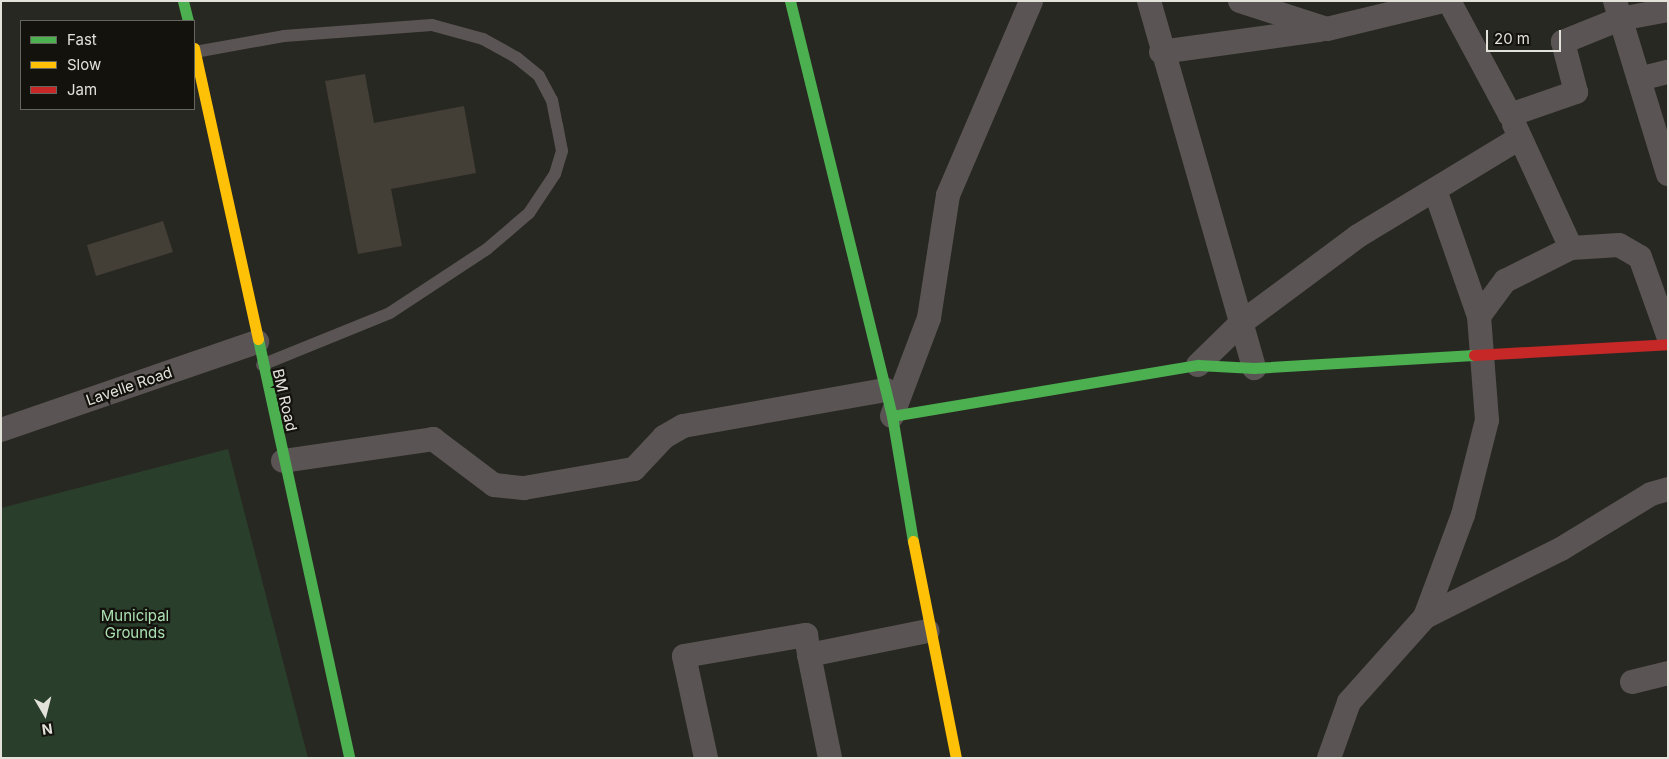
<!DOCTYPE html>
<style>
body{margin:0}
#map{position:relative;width:1669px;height:759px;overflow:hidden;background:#282822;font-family:Inter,sans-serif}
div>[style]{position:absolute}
.green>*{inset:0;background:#2a3e2c}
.building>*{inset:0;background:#433e36}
.lane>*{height:12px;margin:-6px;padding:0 6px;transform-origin:6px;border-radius:6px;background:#5a5554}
.street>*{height:24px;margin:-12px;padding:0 12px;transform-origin:12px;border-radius:12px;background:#5a5554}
.fast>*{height:11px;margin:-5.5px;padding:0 5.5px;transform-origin:5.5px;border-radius:5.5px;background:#4caf50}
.slow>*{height:11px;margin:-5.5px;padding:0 5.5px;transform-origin:5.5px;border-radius:5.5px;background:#ffc107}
.jam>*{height:11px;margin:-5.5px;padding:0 5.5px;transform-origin:5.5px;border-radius:5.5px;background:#c62828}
span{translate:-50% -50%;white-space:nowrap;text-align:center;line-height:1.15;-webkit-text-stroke:4.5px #13120d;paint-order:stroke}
.street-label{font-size:15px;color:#e2e1da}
.park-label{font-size:15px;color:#abe0b2}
.frame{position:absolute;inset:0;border:2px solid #e2e1da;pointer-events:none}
.legend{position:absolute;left:20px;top:20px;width:175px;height:90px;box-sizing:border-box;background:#13120d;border:1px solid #66655f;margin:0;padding:6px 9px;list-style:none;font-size:15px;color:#e2e1da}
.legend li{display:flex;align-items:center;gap:10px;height:25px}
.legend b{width:25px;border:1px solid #66655f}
.north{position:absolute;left:20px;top:689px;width:50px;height:50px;-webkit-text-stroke:4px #13120d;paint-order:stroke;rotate:172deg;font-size:14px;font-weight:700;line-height:20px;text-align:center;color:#e2e1da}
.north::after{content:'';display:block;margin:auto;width:18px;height:22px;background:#e2e1da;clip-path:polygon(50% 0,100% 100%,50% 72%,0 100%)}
.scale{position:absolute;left:1486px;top:30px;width:75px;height:22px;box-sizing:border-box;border:2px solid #e2e1da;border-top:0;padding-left:6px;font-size:15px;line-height:18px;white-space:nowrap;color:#e2e1da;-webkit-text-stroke:4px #13120d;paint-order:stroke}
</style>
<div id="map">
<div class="green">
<i style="clip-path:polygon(228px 449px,308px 758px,1px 758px,1px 508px)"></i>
</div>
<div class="building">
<i style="clip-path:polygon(365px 74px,374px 123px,464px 106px,476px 173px,391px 189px,402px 246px,358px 254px,325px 81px)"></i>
<i style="clip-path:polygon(163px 221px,173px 252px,96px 276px,87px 245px)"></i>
</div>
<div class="lane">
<i style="left:195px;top:52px;width:90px;rotate:-10.2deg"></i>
<i style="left:284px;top:36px;width:148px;rotate:-4.3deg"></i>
<i style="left:432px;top:25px;width:53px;rotate:15.4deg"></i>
<i style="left:483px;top:39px;width:39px;rotate:29deg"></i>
<i style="left:517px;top:58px;width:28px;rotate:39deg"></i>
<i style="left:539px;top:76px;width:27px;rotate:62deg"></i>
<i style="left:552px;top:100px;width:25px;rotate:79deg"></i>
<i style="left:557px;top:125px;width:26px;rotate:79deg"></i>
<i style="left:562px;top:151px;width:24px;rotate:107deg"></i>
<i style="left:555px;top:174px;width:47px;rotate:123.7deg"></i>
<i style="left:529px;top:213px;width:55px;rotate:139.4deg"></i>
<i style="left:487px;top:249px;width:116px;rotate:146.6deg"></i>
<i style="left:390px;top:313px;width:138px;rotate:157.9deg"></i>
</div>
<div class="street">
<i style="left:1149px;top:1px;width:382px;rotate:74deg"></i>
<i style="left:1240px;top:1px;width:91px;rotate:17.8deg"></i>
<i style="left:1327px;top:29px;width:119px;rotate:-13.6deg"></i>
<i style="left:1449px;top:1px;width:129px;rotate:61.8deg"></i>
<i style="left:1510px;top:115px;width:70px;rotate:-19.2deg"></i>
<i style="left:1576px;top:92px;width:52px;rotate:-104.6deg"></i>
<i style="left:1563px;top:42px;width:61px;rotate:-22deg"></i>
<i style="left:1620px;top:19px;width:49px;rotate:-10.6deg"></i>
<i style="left:1615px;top:1px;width:181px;rotate:73deg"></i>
<i style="left:1161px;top:52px;width:161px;rotate:-7.9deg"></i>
<i style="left:1639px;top:79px;width:30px;rotate:-14deg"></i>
<i style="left:1514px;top:124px;width:136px;rotate:65.3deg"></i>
<i style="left:1571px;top:248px;width:48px;rotate:-3.6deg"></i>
<i style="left:1619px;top:245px;width:24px;rotate:30deg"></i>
<i style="left:1640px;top:257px;width:83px;rotate:70.3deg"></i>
<i style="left:1435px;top:190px;width:133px;rotate:70.8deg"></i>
<i style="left:1198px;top:365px;width:60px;rotate:-44.3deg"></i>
<i style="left:1241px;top:323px;width:146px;rotate:-36.6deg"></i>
<i style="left:1358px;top:236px;width:189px;rotate:-31.2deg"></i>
<i style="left:892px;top:416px;width:105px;rotate:-69.3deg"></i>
<i style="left:929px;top:318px;width:124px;rotate:-81.2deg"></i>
<i style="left:948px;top:195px;width:211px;rotate:-66.8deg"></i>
<i style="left:1px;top:430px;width:271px;rotate:-19deg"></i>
<i style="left:283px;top:461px;width:152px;rotate:-8.3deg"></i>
<i style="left:433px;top:439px;width:76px;rotate:37deg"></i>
<i style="left:494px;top:485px;width:30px;rotate:6deg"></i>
<i style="left:524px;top:488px;width:112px;rotate:-9.8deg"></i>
<i style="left:634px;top:469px;width:44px;rotate:-46.8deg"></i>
<i style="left:664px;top:437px;width:22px;rotate:-30deg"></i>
<i style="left:683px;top:426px;width:206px;rotate:-10.1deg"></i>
<i style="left:1425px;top:617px;width:109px;rotate:-69.6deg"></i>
<i style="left:1463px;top:515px;width:98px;rotate:-75.8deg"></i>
<i style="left:1487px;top:420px;width:104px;rotate:-94.4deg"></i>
<i style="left:1479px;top:316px;width:44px;rotate:-53.4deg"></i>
<i style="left:1505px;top:281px;width:74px;rotate:-26.6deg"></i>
<i style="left:1632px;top:682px;width:37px;rotate:-14deg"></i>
<i style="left:706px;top:758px;width:104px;rotate:-102.2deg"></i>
<i style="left:684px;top:656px;width:124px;rotate:-9.8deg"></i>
<i style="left:806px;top:635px;width:20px;rotate:81deg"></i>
<i style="left:830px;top:758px;width:105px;rotate:-101.5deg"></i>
<i style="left:809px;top:655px;width:121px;rotate:-11.4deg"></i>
<i style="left:1329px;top:758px;width:59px;rotate:-70.3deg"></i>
<i style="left:1349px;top:702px;width:114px;rotate:-48.2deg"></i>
<i style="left:1425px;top:617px;width:152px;rotate:-26.6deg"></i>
<i style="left:1561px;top:549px;width:105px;rotate:-31.4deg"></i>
<i style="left:1651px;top:494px;width:18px;rotate:-16deg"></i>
</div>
<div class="fast">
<i style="left:183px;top:1px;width:21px;rotate:76deg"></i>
<i style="left:790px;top:1px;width:427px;rotate:76.2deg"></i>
<i style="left:892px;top:416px;width:127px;rotate:80.5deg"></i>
<i style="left:258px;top:339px;width:429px;rotate:77.7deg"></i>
<i style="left:892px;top:416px;width:310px;rotate:-9.5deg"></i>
<i style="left:1198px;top:365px;width:56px;rotate:3.1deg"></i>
<i style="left:1254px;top:368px;width:220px;rotate:-3.4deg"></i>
</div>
<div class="slow">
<i style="left:194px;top:48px;width:298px;rotate:77.6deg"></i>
<i style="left:913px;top:541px;width:221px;rotate:78.8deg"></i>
</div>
<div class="jam">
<i style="left:1474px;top:355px;width:194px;rotate:-3.2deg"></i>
</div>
<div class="street-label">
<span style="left:129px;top:386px;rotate:-19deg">Lavelle Road</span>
<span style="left:285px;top:400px;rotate:77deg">BM Road</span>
</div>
<div class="park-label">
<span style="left:135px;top:624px">Municipal<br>Grounds</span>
</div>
<div class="frame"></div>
<ul class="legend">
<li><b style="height:6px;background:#4caf50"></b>Fast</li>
<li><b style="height:6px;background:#ffc107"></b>Slow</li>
<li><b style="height:6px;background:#c62828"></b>Jam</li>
</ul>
<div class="north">N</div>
<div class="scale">20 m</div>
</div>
